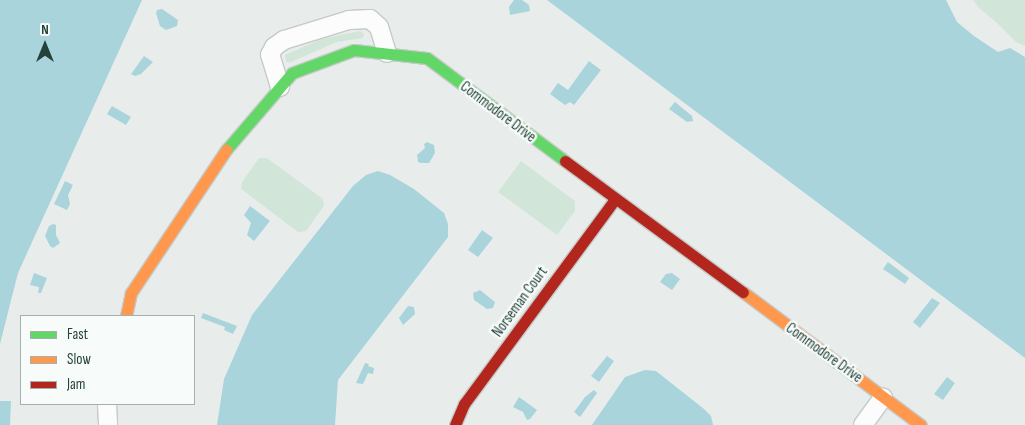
<!DOCTYPE html>
<style>
body{margin:0}
#map{position:relative;width:1025px;height:425px;overflow:hidden;background:#e8edeb;font-family:"Sofia Sans Condensed",sans-serif}
div>[style]{position:absolute}
.green>*{inset:0;background:#d1e6d8}
.water>*{inset:0;background:#a9d4db}
.roads{filter:drop-shadow(1px 0 #c5cac8) drop-shadow(-1px 0 #c5cac8) drop-shadow(0 1px #c5cac8) drop-shadow(0 -1px #c5cac8)}
.street>*{height:18px;margin:-9px;padding:0 9px;transform-origin:9px;border-radius:9px;background:#fcfcfc}
.fast>*{height:11px;margin:-5.5px;padding:0 5.5px;transform-origin:5.5px;border-radius:5.5px;background:#63d668}
.slow>*{height:11px;margin:-5.5px;padding:0 5.5px;transform-origin:5.5px;border-radius:5.5px;background:#ff974d}
.jam>*{height:11px;margin:-5.5px;padding:0 5.5px;transform-origin:5.5px;border-radius:5.5px;background:#b3261e}
span{translate:-50% -50%;white-space:nowrap;text-align:center;line-height:1.15;-webkit-text-stroke:5px #f7fbf9;paint-order:stroke}
.street-label{font-size:15px;color:#24423a}
.legend{position:absolute;left:20px;top:315px;width:175px;height:90px;box-sizing:border-box;background:#f7fbf9;border:1px solid #a3b1ad;margin:0;padding:6px 9px;list-style:none;font-size:15px;color:#24423a}
.legend li{display:flex;align-items:center;gap:10px;height:25px}
.legend b{width:25px;border:1px solid #a3b1ad}
.north{position:absolute;left:20px;top:20px;width:50px;height:50px;-webkit-text-stroke:4px #f7fbf9;paint-order:stroke;rotate:0deg;font-size:14px;font-weight:700;line-height:20px;text-align:center;color:#24423a}
.north::after{content:'';display:block;margin:auto;width:18px;height:22px;background:#24423a;clip-path:polygon(50% 0,100% 100%,50% 72%,0 100%)}
</style>
<div id="map">
<div class="green">
<i style="clip-path:polygon(973px 0,1025px 0,1025px 46px,1016px 42px,996px 22px,979px 8px)"></i>
<i style="clip-path:polygon(360px 31px,364px 34px,363px 38px,337px 42px,291px 62px,286px 62px,285px 55px,321px 39px)"></i>
<i style="clip-path:polygon(259px 158px,267px 158px,323px 199px,324px 206px,306px 231px,298px 232px,241px 189px,242px 182px)"></i>
<i style="clip-path:polygon(521px 161px,575px 201px,575px 211px,557px 235px,498px 192px)"></i>
</div>
<div class="water">
<i style="clip-path:polygon(0 0,142px 0,18px 273px,0 344px)"></i>
<i style="clip-path:polygon(514px 0,522px 0,529px 5px,530px 11px,510px 15px,509px 7px)"></i>
<i style="clip-path:polygon(547px 0,946px 0,957px 22px,974px 36px,998px 52px,1010px 48px,1025px 57px,1025px 358px)"></i>
<i style="clip-path:polygon(162px 9px,178px 20px,177px 26px,166px 30px,160px 26px,156px 13px,157px 10px)"></i>
<i style="clip-path:polygon(144px 56px,153px 62px,141px 74px,135px 76px,131px 74px)"></i>
<i style="clip-path:polygon(589px 61px,601px 70px,574px 105px,570px 102px,565px 105px,550px 94px,558px 83px,568px 90px)"></i>
<i style="clip-path:polygon(675px 102px,692px 116px,693px 121px,687px 122px,669px 109px)"></i>
<i style="clip-path:polygon(112px 106px,131px 117px,126px 125px,107px 114px)"></i>
<i style="clip-path:polygon(427px 142px,434px 145px,435px 153px,429px 163px,421px 163px,418px 162px,417px 155px,425px 148px,424px 144px)"></i>
<i style="clip-path:polygon(378px 171px,390px 175px,414px 189px,444px 213px,448px 224px,448px 237px,338px 380px,335px 425px,217px 425px,224px 379px,252px 315px,353px 186px,366px 175px)"></i>
<i style="clip-path:polygon(65px 181px,73px 185px,68px 195px,70px 204px,67px 210px,54px 204px)"></i>
<i style="clip-path:polygon(250px 206px,270px 221px,254px 241px,247px 235px,251px 223px,244px 215px)"></i>
<i style="clip-path:polygon(53px 224px,56px 225px,56px 235px,60px 243px,53px 248px,50px 246px,45px 236px,49px 226px)"></i>
<i style="clip-path:polygon(482px 230px,493px 238px,478px 257px,468px 250px)"></i>
<i style="clip-path:polygon(888px 262px,909px 278px,905px 284px,883px 269px)"></i>
<i style="clip-path:polygon(34px 273px,47px 278px,41px 293px,38px 293px,39px 287px,30px 285px)"></i>
<i style="clip-path:polygon(672px 273px,680px 279px,672px 290px,660px 282px,666px 274px)"></i>
<i style="clip-path:polygon(480px 290px,495px 302px,493px 308px,487px 309px,474px 300px,473px 293px)"></i>
<i style="clip-path:polygon(932px 298px,940px 303px,920px 328px,913px 322px)"></i>
<i style="clip-path:polygon(408px 306px,414px 307px,415px 314px,403px 325px,399px 318px)"></i>
<i style="clip-path:polygon(203px 313px,237px 326px,233px 334px,224px 330px,225px 327px,201px 318px)"></i>
<i style="clip-path:polygon(607px 356px,614px 361px,599px 382px,591px 376px)"></i>
<i style="clip-path:polygon(365px 363px,369px 364px,368px 366px,374px 368px,373px 374px,368px 373px,363px 384px,356px 383px)"></i>
<i style="clip-path:polygon(645px 370px,656px 371px,704px 409px,711px 416px,713px 425px,592px 425px,625px 377px)"></i>
<i style="clip-path:polygon(947px 377px,955px 383px,943px 400px,934px 394px)"></i>
<i style="clip-path:polygon(594px 390px,597px 393px,580px 417px,574px 412px,585px 397px)"></i>
<i style="clip-path:polygon(519px 397px,537px 410px,530px 419px,527px 420px,523px 412px,513px 407px)"></i>
<i style="clip-path:polygon(0 401px,11px 401px,10px 425px,0 425px)"></i>
</div>
<div class="roads">
<div class="street">
<i style="left:280px;top:87px;width:34px;rotate:-107deg"></i>
<i style="left:270px;top:55px;width:9px;rotate:-63deg"></i>
<i style="left:274px;top:47px;width:12px;rotate:-35deg"></i>
<i style="left:284px;top:40px;width:68px;rotate:-17.1deg"></i>
<i style="left:349px;top:20px;width:21px;rotate:-3deg"></i>
<i style="left:370px;top:19px;width:12px;rotate:42deg"></i>
<i style="left:379px;top:27px;width:27px;rotate:73deg"></i>
<i style="left:107px;top:404px;width:21px;rotate:87deg"></i>
<i style="left:863px;top:425px;width:34px;rotate:-54deg"></i>
</div>
<div class="fast">
<i style="left:226px;top:150px;width:101px;rotate:-49.4deg"></i>
<i style="left:292px;top:73px;width:66px;rotate:-20.4deg"></i>
<i style="left:354px;top:50px;width:73px;rotate:6.3deg"></i>
<i style="left:427px;top:58px;width:172px;rotate:36.7deg"></i>
</div>
<div class="slow">
<i style="left:743px;top:292px;width:222px;rotate:36.8deg"></i>
<i style="left:126px;top:316px;width:24px;rotate:-78deg"></i>
<i style="left:131px;top:293px;width:172px;rotate:-56.4deg"></i>
</div>
<div class="jam">
<i style="left:565px;top:161px;width:221px;rotate:36.4deg"></i>
<i style="left:455px;top:425px;width:23px;rotate:-67deg"></i>
<i style="left:464px;top:404px;width:255px;rotate:-53.6deg"></i>
</div>
</div>
<div class="street-label">
<span style="left:498px;top:112px;rotate:37deg">Commodore Drive</span>
<span style="left:520px;top:302px;rotate:-54deg">Norseman Court</span>
<span style="left:824px;top:353px;rotate:36deg">Commodore Drive</span>
</div>
<ul class="legend">
<li><b style="height:6px;background:#63d668"></b>Fast</li>
<li><b style="height:6px;background:#ff974d"></b>Slow</li>
<li><b style="height:6px;background:#b3261e"></b>Jam</li>
</ul>
<div class="north">N</div>
</div>
